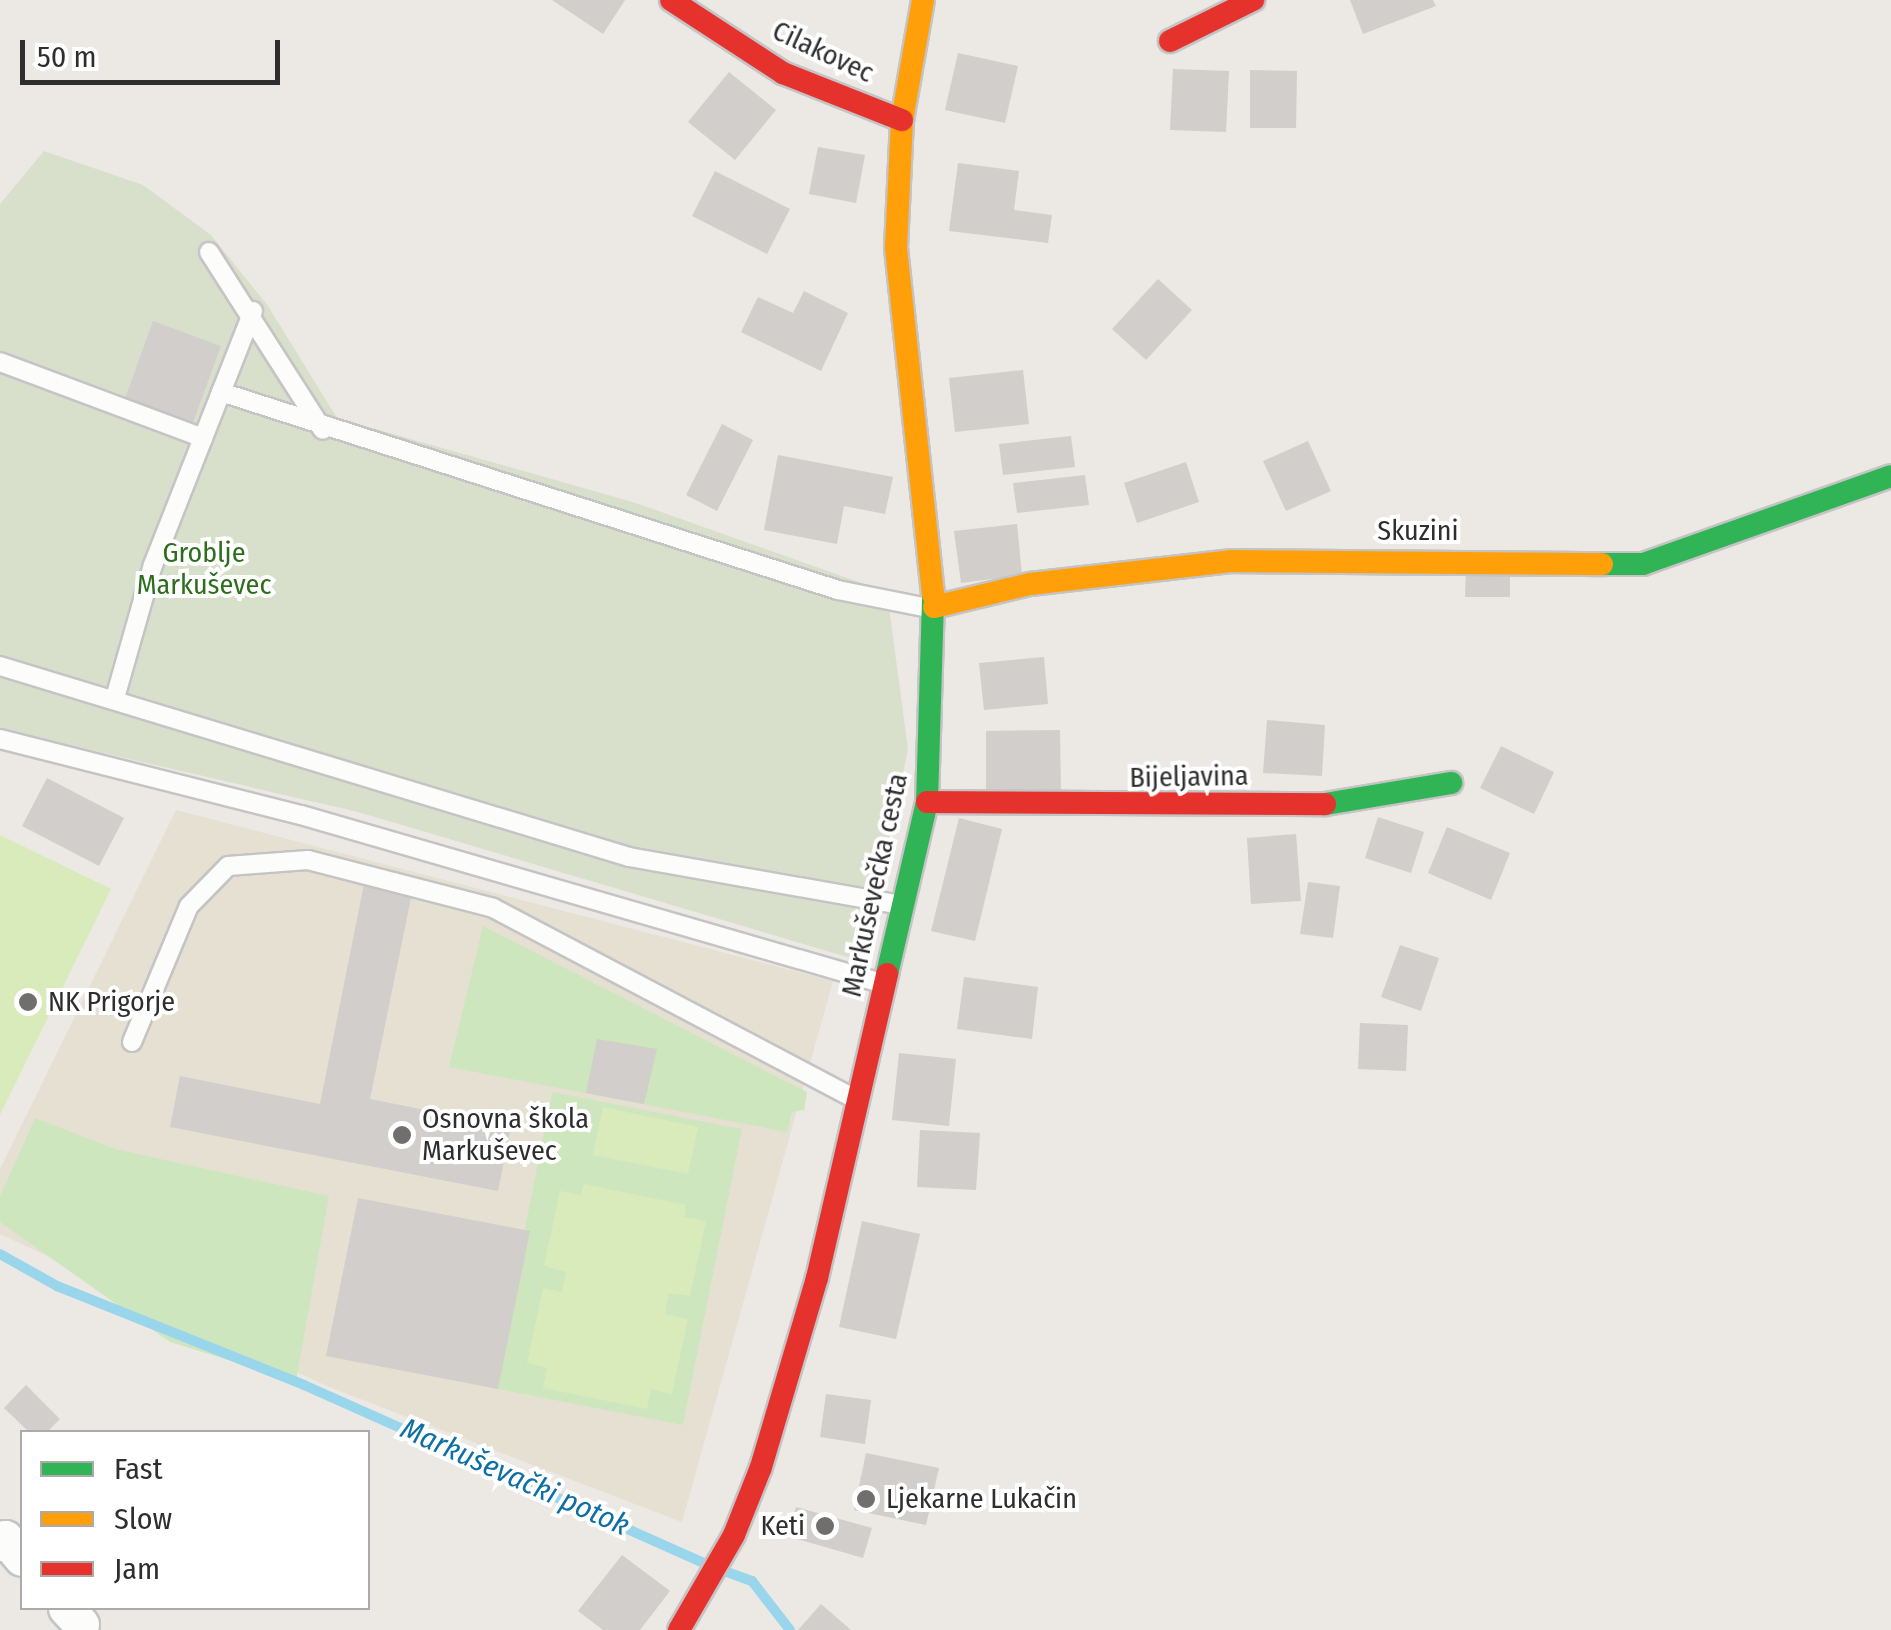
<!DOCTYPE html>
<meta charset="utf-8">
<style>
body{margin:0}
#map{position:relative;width:1891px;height:1630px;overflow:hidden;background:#ece8e4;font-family:"Fira Sans Condensed",sans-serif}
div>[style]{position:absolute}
.education>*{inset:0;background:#e6e0d3}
.green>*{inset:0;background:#cee6be}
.cemetery>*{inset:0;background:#d8e0cc}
.pitch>*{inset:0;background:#d9eabb}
.stream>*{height:10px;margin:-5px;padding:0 5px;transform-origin:5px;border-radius:5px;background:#99d6ec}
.building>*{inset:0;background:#d1cecb}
.roads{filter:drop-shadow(2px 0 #c5c4c5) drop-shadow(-2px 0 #c5c4c5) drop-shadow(0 2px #c5c4c5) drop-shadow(0 -2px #c5c4c5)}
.lane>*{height:18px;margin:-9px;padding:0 9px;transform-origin:9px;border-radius:9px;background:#fcfcfb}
.street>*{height:35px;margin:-17.5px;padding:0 17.5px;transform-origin:17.5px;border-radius:17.5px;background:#fcfcfb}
.fast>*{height:22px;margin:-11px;padding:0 11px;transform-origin:11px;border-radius:11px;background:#30b455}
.slow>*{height:22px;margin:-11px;padding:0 11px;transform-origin:11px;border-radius:11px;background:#ff9f0a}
.jam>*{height:22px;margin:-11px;padding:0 11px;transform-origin:11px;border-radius:11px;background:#e5322d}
.dots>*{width:28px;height:28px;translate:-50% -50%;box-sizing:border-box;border:5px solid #fff;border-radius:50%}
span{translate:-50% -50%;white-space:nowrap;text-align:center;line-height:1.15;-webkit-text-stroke:8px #fff;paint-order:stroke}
.street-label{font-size:28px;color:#2e2e2e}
.park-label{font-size:28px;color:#2c6e1b}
.poi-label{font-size:28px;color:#2e2e2e}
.left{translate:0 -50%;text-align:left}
.right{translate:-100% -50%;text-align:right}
.water-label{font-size:30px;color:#0d6fa3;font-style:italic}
.legend{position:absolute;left:20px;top:1430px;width:350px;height:180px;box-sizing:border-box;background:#fff;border:2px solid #ababab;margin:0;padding:12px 18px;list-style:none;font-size:30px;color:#2e2e2e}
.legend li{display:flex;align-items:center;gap:20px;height:50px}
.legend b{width:50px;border:2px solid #ababab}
.scale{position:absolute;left:20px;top:40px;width:260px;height:45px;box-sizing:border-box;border:5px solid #2e2e2e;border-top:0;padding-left:12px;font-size:30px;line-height:35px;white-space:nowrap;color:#2e2e2e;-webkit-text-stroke:8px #fff;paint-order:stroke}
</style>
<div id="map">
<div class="education">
<i style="clip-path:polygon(176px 810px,833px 981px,682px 1522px,329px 1387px,0 1234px,0 1169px)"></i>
</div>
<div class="green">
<i style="clip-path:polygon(483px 926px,807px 1092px,804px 1110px,792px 1112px,787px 1132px,449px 1067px)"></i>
<i style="clip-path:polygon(552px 1092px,742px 1129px,683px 1425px,493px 1388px)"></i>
<i style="clip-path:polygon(35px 1118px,115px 1149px,329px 1196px,296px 1381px,170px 1342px,0 1222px,0 1196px)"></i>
</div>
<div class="cemetery">
<i style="clip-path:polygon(44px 151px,143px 185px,211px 235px,268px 306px,337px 418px,636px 503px,887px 592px,908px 749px,864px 962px,358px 812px,0 729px,0 204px)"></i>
</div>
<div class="pitch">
<i style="clip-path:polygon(0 835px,111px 889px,0 1115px)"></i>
<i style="clip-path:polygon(603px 1107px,698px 1127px,688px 1174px,593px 1155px)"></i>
<i style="clip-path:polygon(584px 1184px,686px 1205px,684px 1217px,706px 1221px,690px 1296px,669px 1293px,665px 1314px,688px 1319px,672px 1394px,651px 1389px,647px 1409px,543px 1388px,547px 1368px,527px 1363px,543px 1288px,562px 1292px,566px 1272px,544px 1266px,560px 1191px,581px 1195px)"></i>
</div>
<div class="stream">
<i style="left:0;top:1254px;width:65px;rotate:29.3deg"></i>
<i style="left:57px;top:1286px;width:266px;rotate:21.8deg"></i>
<i style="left:304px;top:1385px;width:436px;rotate:24deg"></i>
<i style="left:727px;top:1572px;width:27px;rotate:20deg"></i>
<i style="left:752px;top:1581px;width:62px;rotate:52.2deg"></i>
</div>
<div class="building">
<i style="clip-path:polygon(552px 0,625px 0,603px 34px)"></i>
<i style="clip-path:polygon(1350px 0,1433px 0,1436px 6px,1363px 34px)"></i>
<i style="clip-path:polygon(958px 53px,1018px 66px,1005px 123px,945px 110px)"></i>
<i style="clip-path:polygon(1173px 69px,1229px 71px,1226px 132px,1170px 130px)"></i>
<i style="clip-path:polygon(1250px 70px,1297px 71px,1296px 128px,1250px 128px)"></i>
<i style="clip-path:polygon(729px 72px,776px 110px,735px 160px,688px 122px)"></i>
<i style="clip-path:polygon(818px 147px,865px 155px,856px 203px,809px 194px)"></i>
<i style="clip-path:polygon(958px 163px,1019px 171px,1014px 210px,1052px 215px,1048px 243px,949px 231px)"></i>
<i style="clip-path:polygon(715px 171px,790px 209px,767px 254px,692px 216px)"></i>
<i style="clip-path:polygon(1158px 279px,1192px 310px,1146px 360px,1112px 329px)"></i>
<i style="clip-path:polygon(804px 291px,848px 313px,821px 371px,741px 332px,758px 297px,793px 313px)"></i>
<i style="clip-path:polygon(153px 321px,221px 346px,191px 428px,123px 404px)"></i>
<i style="clip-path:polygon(1023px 370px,1029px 424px,955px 432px,949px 378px)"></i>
<i style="clip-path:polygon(722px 424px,753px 440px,717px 511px,686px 495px)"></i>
<i style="clip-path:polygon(1071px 436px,1075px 467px,1003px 475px,999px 444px)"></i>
<i style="clip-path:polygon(1308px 441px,1331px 491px,1286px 511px,1263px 461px)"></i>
<i style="clip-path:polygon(778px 455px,893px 477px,885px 514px,844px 506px,837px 544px,764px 530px)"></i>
<i style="clip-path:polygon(1186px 462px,1199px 502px,1137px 523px,1124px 483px)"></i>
<i style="clip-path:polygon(1085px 475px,1089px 505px,1017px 513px,1013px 483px)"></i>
<i style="clip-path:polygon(1017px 524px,1022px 575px,961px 583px,954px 531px)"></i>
<i style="clip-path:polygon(1466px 568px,1510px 568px,1510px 597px,1465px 597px)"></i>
<i style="clip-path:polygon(1044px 657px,1048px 704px,984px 710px,979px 663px)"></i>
<i style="clip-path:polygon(1267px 720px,1325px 725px,1322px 776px,1263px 773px)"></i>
<i style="clip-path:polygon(1060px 730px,1061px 796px,986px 797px,986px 731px)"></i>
<i style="clip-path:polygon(1501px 746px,1554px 772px,1534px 814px,1480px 788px)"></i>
<i style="clip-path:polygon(47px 778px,124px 818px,99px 866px,22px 826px)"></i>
<i style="clip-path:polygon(1378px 817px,1424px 832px,1411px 873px,1365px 858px)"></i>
<i style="clip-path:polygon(959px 818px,1002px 829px,975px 941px,931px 931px)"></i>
<i style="clip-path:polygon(1447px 827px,1510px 853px,1491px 900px,1428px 873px)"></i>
<i style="clip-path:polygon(1296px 834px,1301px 901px,1251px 904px,1247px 838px)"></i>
<i style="clip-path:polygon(1308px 882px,1340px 886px,1333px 938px,1300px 934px)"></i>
<i style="clip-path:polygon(364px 884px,412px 893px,370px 1099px,511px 1127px,498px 1191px,170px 1127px,180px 1076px,320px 1104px)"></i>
<i style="clip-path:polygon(1400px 945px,1439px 958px,1421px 1011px,1381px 997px)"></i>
<i style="clip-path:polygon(964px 977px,1038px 987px,1032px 1039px,957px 1029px)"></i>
<i style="clip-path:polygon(1360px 1023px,1408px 1025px,1406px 1071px,1358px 1069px)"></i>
<i style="clip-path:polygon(597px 1039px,657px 1049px,644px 1104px,586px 1093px)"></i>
<i style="clip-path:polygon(899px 1053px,956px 1059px,949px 1126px,892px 1120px)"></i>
<i style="clip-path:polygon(920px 1130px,980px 1133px,976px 1190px,917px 1187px)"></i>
<i style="clip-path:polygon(358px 1198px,530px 1231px,498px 1389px,326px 1356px)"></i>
<i style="clip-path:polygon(862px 1221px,920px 1234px,896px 1339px,839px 1327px)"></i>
<i style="clip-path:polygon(26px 1385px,60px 1419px,47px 1432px,29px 1432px,4px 1408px)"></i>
<i style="clip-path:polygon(826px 1394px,871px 1400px,865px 1444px,820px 1437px)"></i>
<i style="clip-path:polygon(866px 1453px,939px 1468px,926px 1525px,854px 1510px)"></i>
<i style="clip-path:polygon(796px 1507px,872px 1528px,863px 1558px,787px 1536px)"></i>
<i style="clip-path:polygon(622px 1555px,670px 1591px,640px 1630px,603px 1630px,578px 1611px)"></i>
<i style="clip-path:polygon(821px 1604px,851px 1630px,798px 1630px)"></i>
</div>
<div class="roads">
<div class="lane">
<i style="left:209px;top:252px;width:211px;rotate:57.4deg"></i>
<i style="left:0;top:362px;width:217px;rotate:20.5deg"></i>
<i style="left:221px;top:392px;width:648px;rotate:17.79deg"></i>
<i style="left:838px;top:590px;width:92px;rotate:11.3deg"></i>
<i style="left:0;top:666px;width:657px;rotate:16.89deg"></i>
<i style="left:629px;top:857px;width:277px;rotate:10deg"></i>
<i style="left:115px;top:698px;width:138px;rotate:-74.1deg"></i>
<i style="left:153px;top:565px;width:273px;rotate:-68.5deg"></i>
<i style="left:0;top:739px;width:310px;rotate:14.2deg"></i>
<i style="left:301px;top:815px;width:604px;rotate:16.15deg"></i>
<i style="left:132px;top:1042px;width:147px;rotate:-67.3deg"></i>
<i style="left:189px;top:906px;width:56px;rotate:-45.7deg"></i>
<i style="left:228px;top:866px;width:80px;rotate:-4.3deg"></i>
<i style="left:308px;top:860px;width:191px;rotate:14.5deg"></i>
<i style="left:493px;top:908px;width:409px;rotate:27.8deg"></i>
</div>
<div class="street">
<i style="left:0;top:1543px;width:7px;rotate:-45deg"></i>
<i style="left:5px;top:1538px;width:26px;rotate:50deg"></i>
<i style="left:66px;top:1608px;width:22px;rotate:47deg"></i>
</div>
<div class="fast">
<i style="left:1602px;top:564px;width:41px"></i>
<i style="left:1643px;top:564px;width:263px;rotate:-19.5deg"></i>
<i style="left:1325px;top:804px;width:128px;rotate:-9.5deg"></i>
<i style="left:887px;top:974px;width:177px;rotate:-76.9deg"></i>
<i style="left:927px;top:802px;width:207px;rotate:-88.3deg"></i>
</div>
<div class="slow">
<i style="left:923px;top:0;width:122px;rotate:99.9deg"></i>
<i style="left:902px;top:120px;width:128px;rotate:92.7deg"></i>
<i style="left:896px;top:248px;width:349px;rotate:83.9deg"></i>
<i style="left:934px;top:607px;width:99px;rotate:-13.5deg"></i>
<i style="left:1030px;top:584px;width:204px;rotate:-6.5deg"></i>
<i style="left:1233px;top:561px;width:369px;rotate:0.5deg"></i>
</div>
<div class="jam">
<i style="left:671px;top:0;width:134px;rotate:33.1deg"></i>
<i style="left:783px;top:73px;width:128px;rotate:21.6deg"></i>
<i style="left:1170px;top:41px;width:93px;rotate:-26.3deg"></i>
<i style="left:927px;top:802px;width:398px;rotate:0.3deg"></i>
<i style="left:679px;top:1630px;width:110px;rotate:-59.9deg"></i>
<i style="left:734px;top:1535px;width:73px;rotate:-68.3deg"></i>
<i style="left:761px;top:1467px;width:197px;rotate:-73.5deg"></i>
<i style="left:817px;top:1278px;width:312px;rotate:-77deg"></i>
</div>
</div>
<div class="dots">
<i style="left:28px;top:1002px;background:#706f6e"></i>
<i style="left:402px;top:1135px;background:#706f6e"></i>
<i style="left:866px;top:1499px;background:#706f6e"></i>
<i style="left:825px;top:1526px;background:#706f6e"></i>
</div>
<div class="street-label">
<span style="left:823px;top:52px;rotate:25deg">Cilakovec</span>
<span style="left:1418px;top:531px">Skuzini</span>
<span style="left:1189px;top:777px;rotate:-1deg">Bijeljavina</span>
<span style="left:875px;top:885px;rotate:-78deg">Markuševečka cesta</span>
</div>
<div class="park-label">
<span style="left:204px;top:569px">Groblje<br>Markuševec</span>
</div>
<div class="poi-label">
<span class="left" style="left:48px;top:1002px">NK Prigorje</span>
<span class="left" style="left:422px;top:1135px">Osnovna škola<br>Markuševec</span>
<span class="left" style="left:886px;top:1499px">Ljekarne Lukačin</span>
<span class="right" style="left:805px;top:1526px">Keti</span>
</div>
<div class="water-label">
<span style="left:515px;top:1477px;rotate:24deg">Markuševački potok</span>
</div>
<ul class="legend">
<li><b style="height:12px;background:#30b455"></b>Fast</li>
<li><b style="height:12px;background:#ff9f0a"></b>Slow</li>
<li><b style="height:12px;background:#e5322d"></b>Jam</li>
</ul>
<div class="scale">50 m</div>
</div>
